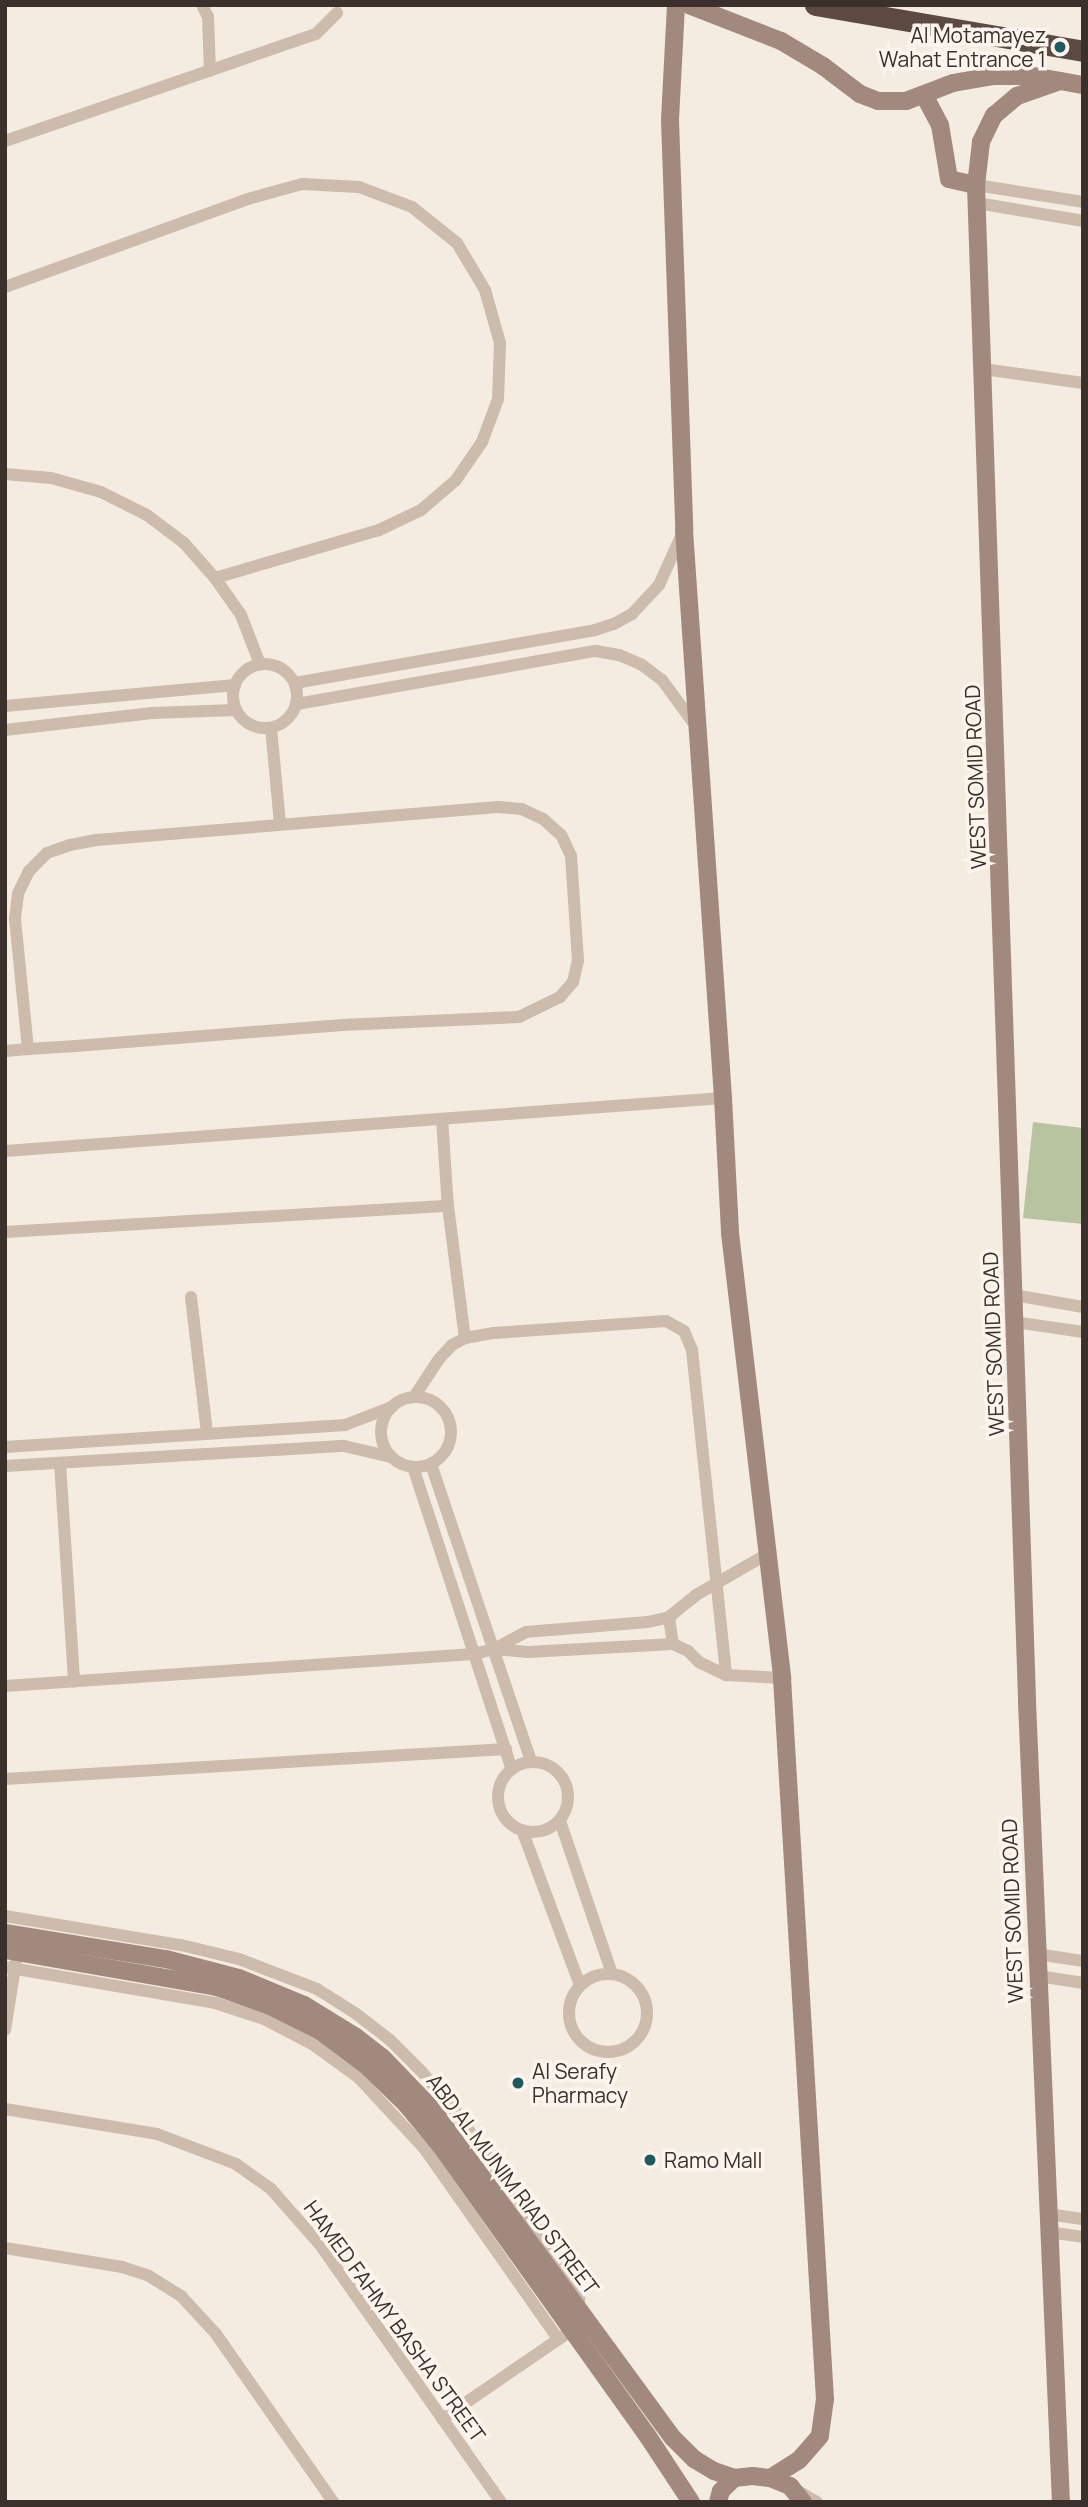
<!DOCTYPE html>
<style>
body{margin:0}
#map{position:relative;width:1088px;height:2507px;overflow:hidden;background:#f4ebe1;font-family:Manrope,sans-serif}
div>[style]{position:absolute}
.green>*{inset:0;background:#b8c4a0}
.street>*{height:12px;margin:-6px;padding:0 6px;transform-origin:6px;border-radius:6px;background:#cdbbac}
.street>.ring{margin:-6px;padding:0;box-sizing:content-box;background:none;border:12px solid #cdbbac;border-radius:50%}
.secondary>*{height:18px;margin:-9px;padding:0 9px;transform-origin:9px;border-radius:9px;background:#a18a7d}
.highway>*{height:21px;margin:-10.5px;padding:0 10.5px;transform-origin:10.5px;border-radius:10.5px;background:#5c4a42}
.dots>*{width:19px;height:19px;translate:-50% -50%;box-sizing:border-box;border:4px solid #fbf5ee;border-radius:50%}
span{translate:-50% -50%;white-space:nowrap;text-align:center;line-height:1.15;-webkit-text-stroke:7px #fbf5ee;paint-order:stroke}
.poi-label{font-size:21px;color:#3b302b}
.right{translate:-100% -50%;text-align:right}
.left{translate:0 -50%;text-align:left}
.street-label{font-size:21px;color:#3b302b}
.frame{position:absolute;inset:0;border:7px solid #3b302b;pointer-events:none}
</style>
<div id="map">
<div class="green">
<i style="clip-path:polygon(1033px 1122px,1083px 1128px,1083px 1224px,1023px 1218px)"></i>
</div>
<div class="street">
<i style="left:202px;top:5px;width:13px;rotate:63deg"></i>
<i style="left:208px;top:17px;width:54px;rotate:87.9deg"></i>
<i style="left:5px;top:141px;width:329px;rotate:-19deg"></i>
<i style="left:316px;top:34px;width:30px;rotate:-45deg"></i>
<i style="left:976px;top:185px;width:108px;rotate:9deg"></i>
<i style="left:977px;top:203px;width:108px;rotate:9.6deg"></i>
<i style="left:5px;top:287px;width:258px;rotate:-19.9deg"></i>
<i style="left:248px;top:199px;width:56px;rotate:-15.5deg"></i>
<i style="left:302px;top:184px;width:57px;rotate:3deg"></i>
<i style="left:359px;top:187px;width:57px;rotate:20.7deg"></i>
<i style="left:412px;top:207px;width:58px;rotate:38.7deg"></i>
<i style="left:457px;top:243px;width:55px;rotate:59.2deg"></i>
<i style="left:485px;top:290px;width:55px;rotate:74.2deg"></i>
<i style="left:500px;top:343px;width:56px;rotate:92deg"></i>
<i style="left:498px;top:399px;width:46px;rotate:110.4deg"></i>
<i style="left:482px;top:442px;width:46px;rotate:124.4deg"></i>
<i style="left:456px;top:480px;width:46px;rotate:139.4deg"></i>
<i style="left:421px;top:510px;width:47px;rotate:154.5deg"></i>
<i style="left:379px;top:530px;width:171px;rotate:163.7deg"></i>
<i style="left:983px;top:369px;width:101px;rotate:8deg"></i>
<i style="left:5px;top:474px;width:46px;rotate:5deg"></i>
<i style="left:51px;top:478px;width:52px;rotate:15.6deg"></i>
<i style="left:101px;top:492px;width:51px;rotate:26.6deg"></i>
<i style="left:147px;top:515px;width:46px;rotate:37.1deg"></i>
<i style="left:184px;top:543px;width:47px;rotate:48.5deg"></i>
<i style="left:215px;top:578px;width:45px;rotate:54.9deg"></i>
<i style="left:241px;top:615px;width:53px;rotate:68.8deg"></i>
<i class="ring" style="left:233px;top:664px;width:52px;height:52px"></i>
<i style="left:295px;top:683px;width:305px;rotate:-10deg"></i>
<i style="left:595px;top:630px;width:20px;rotate:-18deg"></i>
<i style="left:614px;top:624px;width:21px;rotate:-29deg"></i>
<i style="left:632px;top:614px;width:40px;rotate:-47deg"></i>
<i style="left:659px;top:585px;width:56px;rotate:-65.7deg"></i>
<i style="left:297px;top:704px;width:304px;rotate:-10.1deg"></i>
<i style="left:596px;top:651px;width:23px;rotate:10deg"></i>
<i style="left:619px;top:655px;width:25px;rotate:23deg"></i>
<i style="left:642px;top:665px;width:25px;rotate:37deg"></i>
<i style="left:662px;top:680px;width:56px;rotate:53.7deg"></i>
<i style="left:5px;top:706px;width:231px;rotate:-5.2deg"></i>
<i style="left:271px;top:728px;width:96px;rotate:84.6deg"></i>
<i style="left:5px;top:730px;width:148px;rotate:-6.6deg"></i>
<i style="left:152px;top:713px;width:84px;rotate:-2deg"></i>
<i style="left:5px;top:1051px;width:23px;rotate:-5deg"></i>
<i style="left:28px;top:1049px;width:48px;rotate:-3.6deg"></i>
<i style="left:76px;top:1046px;width:267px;rotate:-4.5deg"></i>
<i style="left:342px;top:1025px;width:177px;rotate:-2.6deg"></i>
<i style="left:519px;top:1017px;width:46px;rotate:-26deg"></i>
<i style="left:560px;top:997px;width:20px;rotate:-49deg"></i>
<i style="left:573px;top:982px;width:22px;rotate:-77deg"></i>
<i style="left:578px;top:961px;width:105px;rotate:-93.8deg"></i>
<i style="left:571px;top:856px;width:23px;rotate:-115deg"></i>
<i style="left:561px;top:835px;width:24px;rotate:-138deg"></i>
<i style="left:543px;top:819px;width:23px;rotate:-155deg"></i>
<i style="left:522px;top:809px;width:24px;rotate:-175deg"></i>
<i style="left:498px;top:807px;width:403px;rotate:175.3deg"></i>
<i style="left:96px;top:840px;width:26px;rotate:169deg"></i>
<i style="left:70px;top:845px;width:24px;rotate:161deg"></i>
<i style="left:47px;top:853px;width:25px;rotate:135deg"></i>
<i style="left:29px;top:871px;width:25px;rotate:116deg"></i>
<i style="left:18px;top:894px;width:25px;rotate:97deg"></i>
<i style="left:15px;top:919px;width:131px;rotate:84.3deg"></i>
<i style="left:442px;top:1119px;width:87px;rotate:86.1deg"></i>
<i style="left:448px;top:1206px;width:133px;rotate:82.7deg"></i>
<i style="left:5px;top:1151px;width:720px;rotate:-4.22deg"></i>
<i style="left:5px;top:1232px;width:444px;rotate:-3.4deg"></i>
<i style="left:1014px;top:1295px;width:70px;rotate:9.9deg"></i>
<i style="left:191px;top:1297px;width:138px;rotate:83.3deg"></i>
<i style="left:1014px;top:1322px;width:70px;rotate:8.2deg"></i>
<i style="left:414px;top:1397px;width:45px;rotate:-56.7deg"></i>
<i style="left:439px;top:1359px;width:19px;rotate:-47deg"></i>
<i style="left:452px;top:1345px;width:15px;rotate:-28deg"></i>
<i style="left:465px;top:1338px;width:29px;rotate:-10deg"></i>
<i style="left:494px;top:1333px;width:172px;rotate:-4deg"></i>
<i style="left:666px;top:1321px;width:21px;rotate:29deg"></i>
<i style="left:684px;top:1331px;width:21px;rotate:67deg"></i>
<i style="left:692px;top:1350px;width:327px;rotate:84deg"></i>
<i class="ring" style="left:381px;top:1397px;width:58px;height:58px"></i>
<i style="left:5px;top:1447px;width:341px;rotate:-3.7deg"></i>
<i style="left:345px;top:1425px;width:50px;rotate:-21deg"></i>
<i style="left:60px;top:1463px;width:219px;rotate:86.3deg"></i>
<i style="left:431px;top:1464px;width:314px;rotate:71.4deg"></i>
<i style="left:5px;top:1466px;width:340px;rotate:-3.4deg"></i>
<i style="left:344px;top:1446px;width:48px;rotate:13.2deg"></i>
<i style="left:413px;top:1467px;width:318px;rotate:71.9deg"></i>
<i style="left:669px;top:1617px;width:27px;rotate:82deg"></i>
<i style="left:494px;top:1649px;width:34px;rotate:5deg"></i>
<i style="left:528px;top:1652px;width:145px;rotate:-3.2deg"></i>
<i style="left:673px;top:1644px;width:17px;rotate:25deg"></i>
<i style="left:688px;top:1651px;width:16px;rotate:45deg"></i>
<i style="left:699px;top:1662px;width:30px;rotate:26deg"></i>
<i style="left:726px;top:1675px;width:56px;rotate:3.1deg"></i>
<i style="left:5px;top:1686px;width:470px;rotate:-3.9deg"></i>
<i style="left:474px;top:1654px;width:21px;rotate:-14deg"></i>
<i style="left:494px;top:1649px;width:36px;rotate:-28deg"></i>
<i style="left:526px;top:1632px;width:122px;rotate:-4.7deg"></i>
<i style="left:648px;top:1622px;width:22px;rotate:-13deg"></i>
<i style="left:669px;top:1617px;width:35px;rotate:-39deg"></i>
<i style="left:696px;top:1595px;width:84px;rotate:-29.9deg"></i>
<i class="ring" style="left:498px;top:1762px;width:58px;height:58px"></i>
<i style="left:5px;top:1779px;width:502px;rotate:-3.43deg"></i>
<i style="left:560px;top:1821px;width:162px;rotate:71.2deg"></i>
<i style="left:522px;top:1830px;width:165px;rotate:69.5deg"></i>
<i style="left:5px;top:1916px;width:178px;rotate:9.4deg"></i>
<i style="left:181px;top:1945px;width:60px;rotate:13.6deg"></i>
<i style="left:239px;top:1959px;width:84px;rotate:21deg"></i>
<i style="left:317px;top:1989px;width:45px;rotate:32.3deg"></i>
<i style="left:355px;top:2013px;width:44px;rotate:37.6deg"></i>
<i style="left:390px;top:2040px;width:45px;rotate:45deg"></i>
<i style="left:422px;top:2072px;width:56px;rotate:50.1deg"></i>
<i style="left:458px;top:2115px;width:208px;rotate:55deg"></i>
<i style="left:577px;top:2285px;width:8px;rotate:67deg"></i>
<i style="left:580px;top:2292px;width:16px;rotate:97deg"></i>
<i style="left:1037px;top:1954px;width:47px;rotate:8.7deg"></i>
<i style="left:5px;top:1967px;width:213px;rotate:9.7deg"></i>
<i style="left:215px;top:2003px;width:52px;rotate:18.1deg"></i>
<i style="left:264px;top:2019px;width:54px;rotate:27.5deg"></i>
<i style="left:312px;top:2044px;width:57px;rotate:35.7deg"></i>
<i style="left:358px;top:2077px;width:97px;rotate:47.1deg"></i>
<i style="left:424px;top:2148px;width:233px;rotate:54.9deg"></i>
<i class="ring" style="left:569px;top:1974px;width:66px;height:66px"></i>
<i style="left:1038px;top:1976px;width:46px;rotate:8.8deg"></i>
<i style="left:5px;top:2030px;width:70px;rotate:-80.9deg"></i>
<i style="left:5px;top:2109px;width:154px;rotate:9.3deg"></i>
<i style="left:157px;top:2134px;width:85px;rotate:20.8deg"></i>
<i style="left:236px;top:2164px;width:43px;rotate:35.5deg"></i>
<i style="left:271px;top:2189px;width:76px;rotate:48.7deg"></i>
<i style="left:321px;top:2246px;width:313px;rotate:54.9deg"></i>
<i style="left:1047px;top:2214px;width:36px;rotate:8deg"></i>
<i style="left:1048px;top:2232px;width:35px;rotate:8deg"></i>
<i style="left:5px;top:2248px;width:119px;rotate:9.2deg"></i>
<i style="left:122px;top:2267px;width:28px;rotate:18deg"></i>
<i style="left:149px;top:2276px;width:39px;rotate:32deg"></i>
<i style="left:182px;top:2297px;width:50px;rotate:47.4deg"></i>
<i style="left:216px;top:2334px;width:205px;rotate:55.1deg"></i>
<i style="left:442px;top:2419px;width:147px;rotate:-34.4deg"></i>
<i style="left:796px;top:2490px;width:24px;rotate:30deg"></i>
</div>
<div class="secondary">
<i style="left:676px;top:5px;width:115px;rotate:93deg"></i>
<i style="left:670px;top:120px;width:410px;rotate:88deg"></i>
<i style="left:684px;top:530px;width:569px;rotate:86.07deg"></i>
<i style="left:723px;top:1098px;width:135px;rotate:87deg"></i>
<i style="left:730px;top:1233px;width:448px;rotate:83.3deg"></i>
<i style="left:782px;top:1678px;width:722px;rotate:86.59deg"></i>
<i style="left:825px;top:2399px;width:37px;rotate:98deg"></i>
<i style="left:820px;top:2436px;width:32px;rotate:131deg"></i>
<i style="left:799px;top:2460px;width:34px;rotate:148deg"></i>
<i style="left:689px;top:5px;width:99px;rotate:21.4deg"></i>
<i style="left:781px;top:41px;width:49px;rotate:30.8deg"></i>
<i style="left:823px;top:66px;width:46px;rotate:37.1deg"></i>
<i style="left:860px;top:94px;width:19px;rotate:21deg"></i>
<i style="left:878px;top:101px;width:28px"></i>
<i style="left:906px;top:101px;width:50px;rotate:-21deg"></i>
<i style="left:953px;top:83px;width:40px;rotate:-10deg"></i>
<i style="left:992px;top:76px;width:41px"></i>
<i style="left:1033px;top:76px;width:51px;rotate:10.2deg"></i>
<i style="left:1060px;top:81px;width:46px;rotate:160.8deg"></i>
<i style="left:1017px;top:96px;width:30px;rotate:140deg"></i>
<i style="left:994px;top:115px;width:30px;rotate:116deg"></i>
<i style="left:981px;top:142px;width:43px;rotate:96.6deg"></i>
<i style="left:976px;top:185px;width:1518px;rotate:88.07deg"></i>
<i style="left:1027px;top:1702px;width:801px;rotate:87.57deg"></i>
<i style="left:924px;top:95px;width:34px;rotate:62deg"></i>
<i style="left:940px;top:125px;width:55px;rotate:80.5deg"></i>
<i style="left:949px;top:179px;width:28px;rotate:13deg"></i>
<i style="left:5px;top:1933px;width:163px;rotate:9.2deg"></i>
<i style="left:166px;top:1959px;width:75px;rotate:14.6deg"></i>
<i style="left:239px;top:1978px;width:70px;rotate:22.6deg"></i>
<i style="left:304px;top:2005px;width:61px;rotate:31.6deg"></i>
<i style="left:356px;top:2037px;width:33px;rotate:38deg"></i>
<i style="left:382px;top:2057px;width:72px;rotate:46.1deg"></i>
<i style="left:432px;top:2109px;width:408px;rotate:53.8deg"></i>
<i style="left:673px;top:2438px;width:30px;rotate:45deg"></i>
<i style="left:694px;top:2459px;width:23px;rotate:31deg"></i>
<i style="left:714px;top:2471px;width:21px;rotate:19deg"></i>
<i style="left:5px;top:1950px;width:215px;rotate:9.9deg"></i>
<i style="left:217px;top:1987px;width:56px;rotate:19.7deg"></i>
<i style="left:270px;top:2006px;width:56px;rotate:26.6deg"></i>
<i style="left:320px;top:2031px;width:57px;rotate:36.5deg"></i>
<i style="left:366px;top:2065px;width:56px;rotate:44.3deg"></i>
<i style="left:406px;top:2104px;width:53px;rotate:50.3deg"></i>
<i style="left:440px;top:2145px;width:356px;rotate:54.5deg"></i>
<i style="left:647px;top:2435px;width:80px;rotate:56.7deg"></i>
<i style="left:718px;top:2502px;width:11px;rotate:-75deg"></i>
<i style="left:721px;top:2491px;width:18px;rotate:-45deg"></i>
<i style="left:734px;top:2478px;width:19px;rotate:-6deg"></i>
<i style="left:753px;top:2476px;width:17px;rotate:7deg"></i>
<i style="left:770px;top:2478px;width:22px;rotate:22deg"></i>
<i style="left:790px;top:2486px;width:21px;rotate:51deg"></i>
</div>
<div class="highway">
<i style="left:815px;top:5px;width:272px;rotate:9.7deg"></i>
</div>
<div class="dots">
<i style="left:1060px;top:47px;background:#1f5a5e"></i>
<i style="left:518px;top:2083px;background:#1f5a5e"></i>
<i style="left:650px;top:2160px;background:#1f5a5e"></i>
</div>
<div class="poi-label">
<span class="right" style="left:1046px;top:47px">Al Motamayez<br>Wahat Entrance 1</span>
<span class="left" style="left:532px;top:2083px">Al Serafy<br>Pharmacy</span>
<span class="left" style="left:664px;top:2160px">Ramo Mall</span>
</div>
<div class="street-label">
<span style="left:975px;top:777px;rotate:-92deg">WEST SOMID ROAD</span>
<span style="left:993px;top:1344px;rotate:-92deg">WEST SOMID ROAD</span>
<span style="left:1012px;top:1911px;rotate:-92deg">WEST SOMID ROAD</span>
<span style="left:513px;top:2184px;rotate:53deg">ABD AL MUNIM RIAD STREET</span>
<span style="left:395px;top:2321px;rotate:54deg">HAMED FAHMY BASHA STREET</span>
</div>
<div class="frame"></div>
</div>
